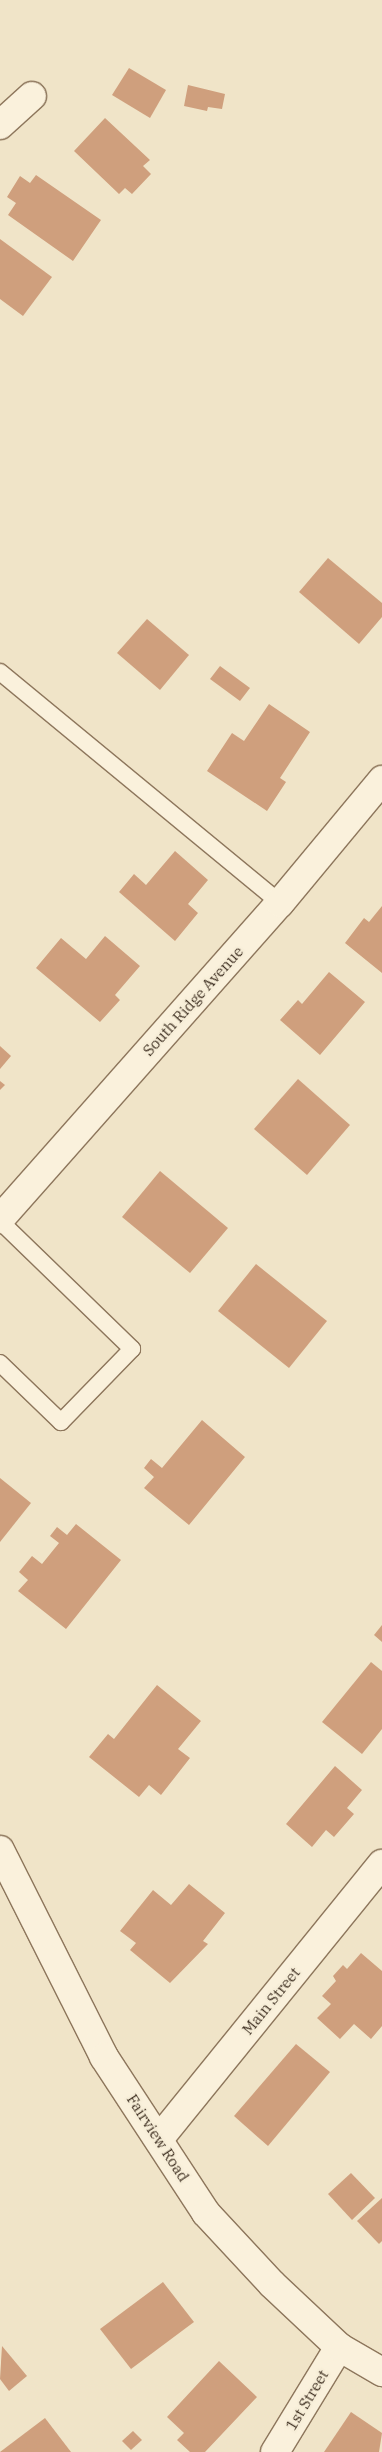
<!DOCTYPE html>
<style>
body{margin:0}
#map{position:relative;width:382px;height:2452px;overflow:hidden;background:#f0e4c8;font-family:"IBM Plex Serif",serif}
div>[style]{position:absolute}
.building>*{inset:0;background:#cf9f7d}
.roads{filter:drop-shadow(1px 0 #8d765c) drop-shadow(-1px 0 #8d765c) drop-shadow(0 1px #8d765c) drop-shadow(0 -1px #8d765c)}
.lane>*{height:16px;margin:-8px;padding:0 8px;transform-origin:8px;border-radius:8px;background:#faf1dc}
.street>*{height:28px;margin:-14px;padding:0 14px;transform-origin:14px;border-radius:14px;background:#faf1dc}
.secondary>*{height:28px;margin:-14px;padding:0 14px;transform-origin:14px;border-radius:14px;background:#faf1dc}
span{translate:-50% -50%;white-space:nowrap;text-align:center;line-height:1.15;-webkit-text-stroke:4.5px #f7eed8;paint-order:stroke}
.street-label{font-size:15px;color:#3d2e20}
</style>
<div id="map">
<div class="building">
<i style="clip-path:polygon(129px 68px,166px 90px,150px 118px,112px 95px)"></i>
<i style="clip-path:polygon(188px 85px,225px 94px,222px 109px,208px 107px,207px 111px,184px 106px)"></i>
<i style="clip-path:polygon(105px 118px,150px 160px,143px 166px,151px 174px,132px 194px,125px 188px,119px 194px,74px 151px)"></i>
<i style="clip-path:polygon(36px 175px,101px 220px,73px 261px,8px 215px,16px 203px,7px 197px,20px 176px,30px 183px)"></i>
<i style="clip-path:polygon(0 239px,52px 277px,23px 316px,0 299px)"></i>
<i style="clip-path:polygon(328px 558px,382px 603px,382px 617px,359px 644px,299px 592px)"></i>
<i style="clip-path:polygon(147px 619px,189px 655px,160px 690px,117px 653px)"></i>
<i style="clip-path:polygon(220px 666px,250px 688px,240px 701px,210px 679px)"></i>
<i style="clip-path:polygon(269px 704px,310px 732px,280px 778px,286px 782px,267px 811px,207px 771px,232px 733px,244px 741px)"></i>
<i style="clip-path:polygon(175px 851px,208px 880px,188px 904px,198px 913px,175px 941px,119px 892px,134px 874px,146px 885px)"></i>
<i style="clip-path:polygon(382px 906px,382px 973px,345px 943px,364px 918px,369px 922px)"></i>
<i style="clip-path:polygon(105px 936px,140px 966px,115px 995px,120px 1000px,100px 1022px,36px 968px,61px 938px,86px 959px)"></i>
<i style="clip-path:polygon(329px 972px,365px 1002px,320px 1055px,280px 1020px,298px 1000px,302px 1004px)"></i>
<i style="clip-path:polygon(0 1046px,11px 1056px,0 1069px)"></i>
<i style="clip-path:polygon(298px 1079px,350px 1125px,307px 1175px,254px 1129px)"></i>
<i style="clip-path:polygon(0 1081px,5px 1085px,0 1090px)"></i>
<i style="clip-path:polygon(160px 1171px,228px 1228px,190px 1273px,122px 1217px)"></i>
<i style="clip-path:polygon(256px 1264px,327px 1321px,289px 1368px,218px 1311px)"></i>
<i style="clip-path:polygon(202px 1420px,245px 1457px,189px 1525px,144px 1488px,154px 1477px,144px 1468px,151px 1459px,162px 1468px)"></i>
<i style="clip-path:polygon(0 1478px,31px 1503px,0 1542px)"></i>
<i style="clip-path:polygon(76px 1524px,121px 1560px,66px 1629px,18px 1591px,28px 1580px,19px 1572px,32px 1556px,42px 1564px,59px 1543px,50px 1536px,57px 1527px,67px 1535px)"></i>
<i style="clip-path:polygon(382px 1625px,382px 1642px,374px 1635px)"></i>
<i style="clip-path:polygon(371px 1662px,382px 1671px,382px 1729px,362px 1754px,322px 1722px)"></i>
<i style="clip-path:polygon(157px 1685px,201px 1721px,178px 1749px,190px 1758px,161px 1795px,149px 1785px,139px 1797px,89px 1757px,108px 1734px,114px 1739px)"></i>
<i style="clip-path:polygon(335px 1766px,362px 1790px,347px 1808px,354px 1814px,334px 1837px,326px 1830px,312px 1847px,286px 1824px)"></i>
<i style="clip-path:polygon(189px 1884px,225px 1913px,203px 1941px,208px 1944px,170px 1983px,130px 1950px,136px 1943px,120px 1931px,153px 1890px,171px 1905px)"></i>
<i style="clip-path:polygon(361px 1953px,382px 1971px,382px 2026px,371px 2039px,354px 2024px,340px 2039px,317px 2018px,331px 2004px,322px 1996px,336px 1981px,333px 1976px,343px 1965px,347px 1969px)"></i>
<i style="clip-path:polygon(296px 2044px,330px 2072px,268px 2146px,234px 2116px)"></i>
<i style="clip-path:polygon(351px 2173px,375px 2198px,352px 2220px,328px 2194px)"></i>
<i style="clip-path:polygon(382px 2198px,382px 2241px,379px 2244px,357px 2221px)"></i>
<i style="clip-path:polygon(163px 2282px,194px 2322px,131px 2369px,100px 2329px)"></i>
<i style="clip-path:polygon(2px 2346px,27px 2376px,9px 2391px,0 2379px)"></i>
<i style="clip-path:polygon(219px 2361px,257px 2397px,205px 2452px,190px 2452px,177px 2440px,184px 2433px,167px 2417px)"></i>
<i style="clip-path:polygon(351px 2412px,382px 2433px,379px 2452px,324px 2452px)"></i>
<i style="clip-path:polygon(45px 2418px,71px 2452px,0 2452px)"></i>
<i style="clip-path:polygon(133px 2431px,142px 2440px,131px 2450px,122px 2441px)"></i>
</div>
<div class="roads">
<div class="lane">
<i style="left:0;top:672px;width:363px;rotate:39.5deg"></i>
<i style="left:0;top:1221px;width:184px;rotate:44.1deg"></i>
<i style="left:132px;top:1349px;width:102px;rotate:134.2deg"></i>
<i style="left:61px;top:1422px;width:85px;rotate:-136deg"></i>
</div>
<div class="street">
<i style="left:0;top:125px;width:43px;rotate:-42.2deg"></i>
<i style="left:0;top:1219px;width:422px;rotate:-48.5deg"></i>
<i style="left:280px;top:903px;width:160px;rotate:-50.3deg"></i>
<i style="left:159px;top:2139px;width:354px;rotate:-51deg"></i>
<i style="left:275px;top:2452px;width:123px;rotate:-58.6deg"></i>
</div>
<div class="secondary">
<i style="left:0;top:1850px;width:232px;rotate:63.3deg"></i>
<i style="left:104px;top:2057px;width:186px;rotate:56.8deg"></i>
<i style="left:206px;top:2213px;width:97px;rotate:47.1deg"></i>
<i style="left:272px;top:2284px;width:92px;rotate:43.2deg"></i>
<i style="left:339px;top:2347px;width:50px;rotate:30.2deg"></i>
</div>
</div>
<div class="street-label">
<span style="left:193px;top:1001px;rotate:-48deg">South Ridge Avenue</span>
<span style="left:271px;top:2001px;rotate:-51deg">Main Street</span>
<span style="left:158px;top:2138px;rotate:57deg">Fairview Road</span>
<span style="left:307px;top:2400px;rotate:-59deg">1st Street</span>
</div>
</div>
